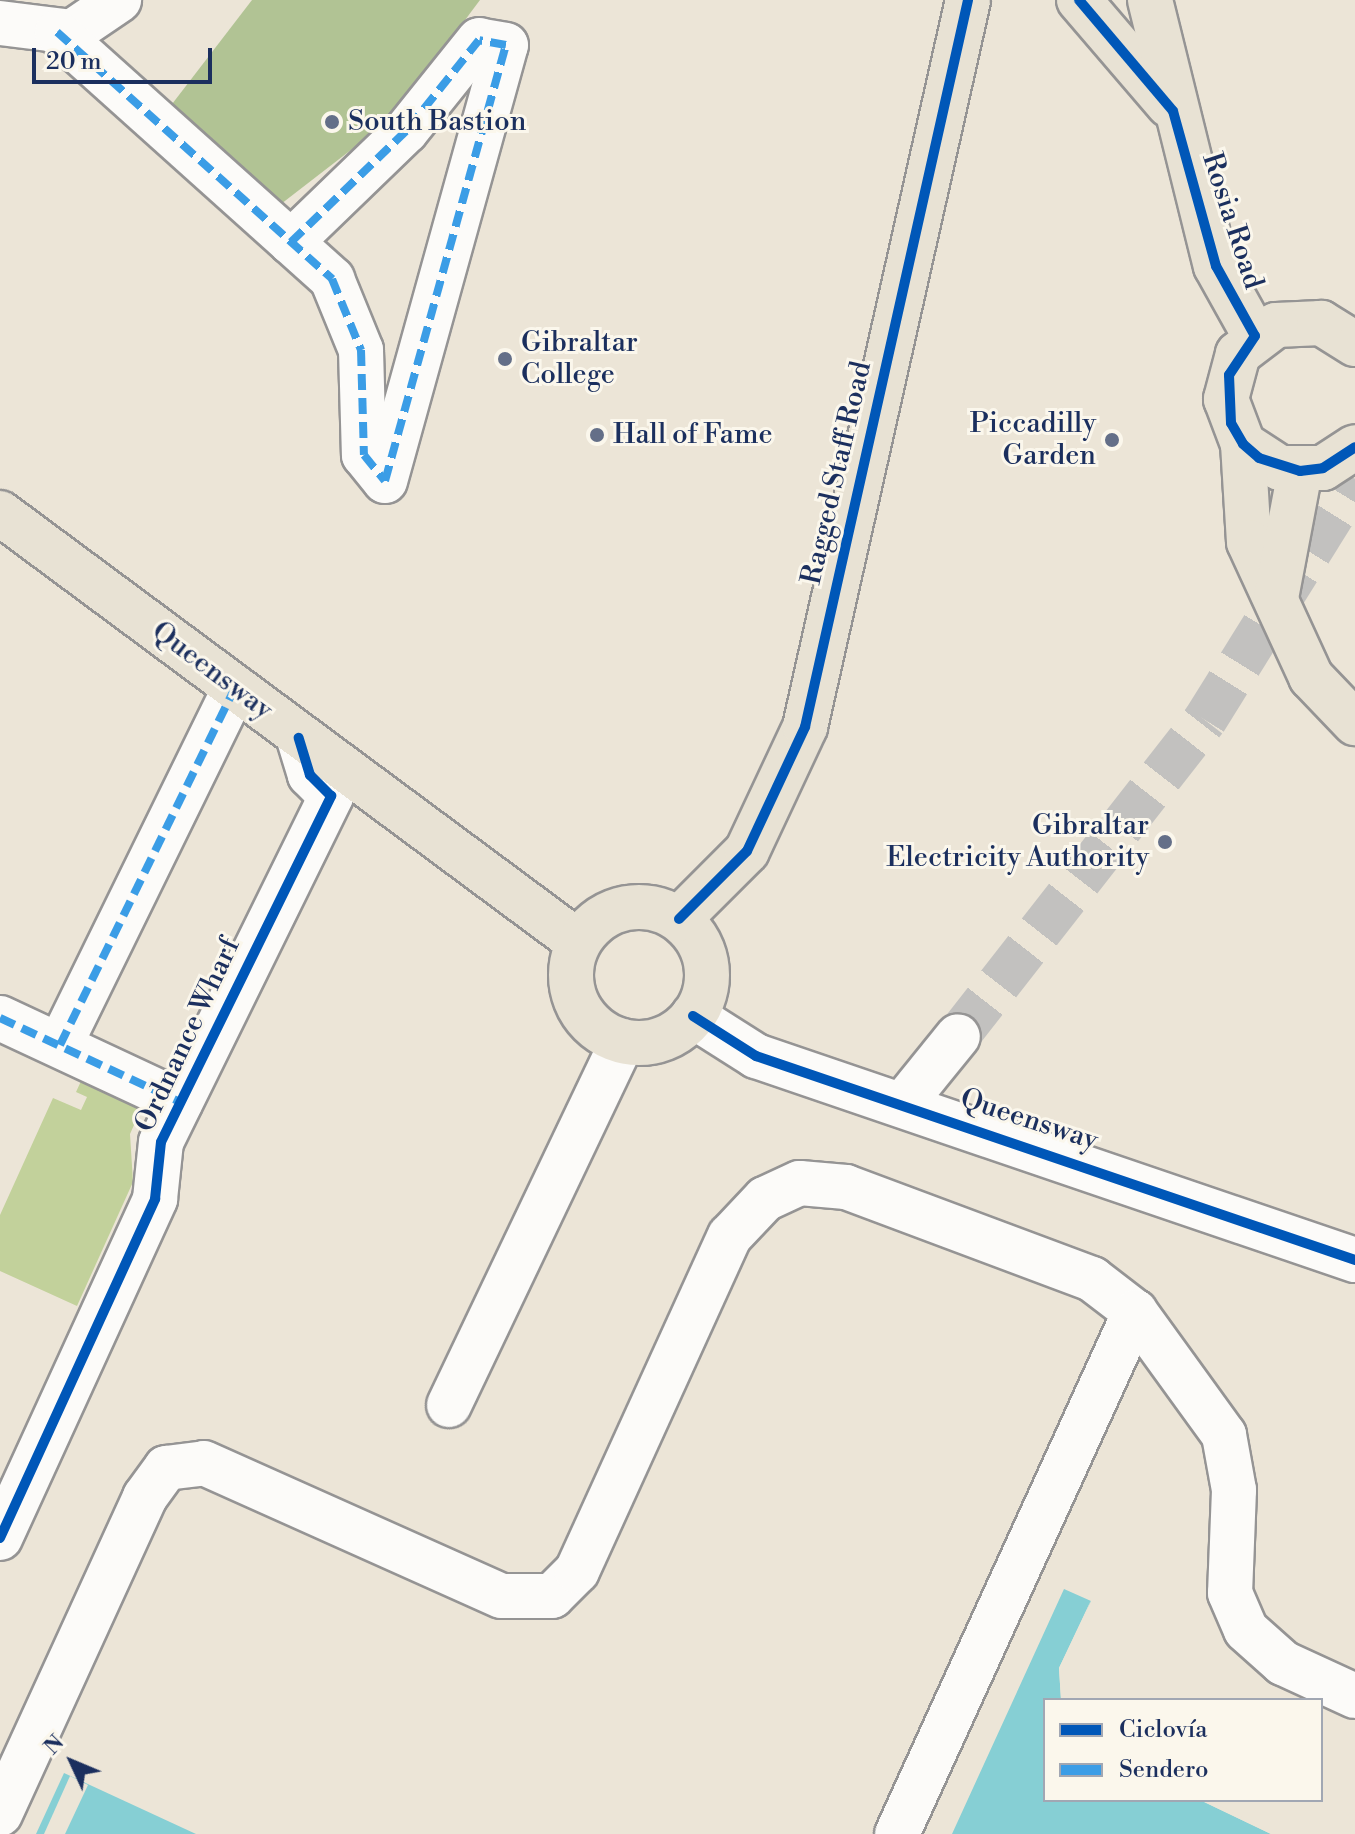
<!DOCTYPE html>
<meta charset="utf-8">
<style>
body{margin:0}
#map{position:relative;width:1355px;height:1834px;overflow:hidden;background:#ece5d7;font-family:"Libre Bodoni",serif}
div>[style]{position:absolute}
.green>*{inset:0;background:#c2d19b}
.forest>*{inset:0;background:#b1c394}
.water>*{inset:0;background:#86cfd4}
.pier>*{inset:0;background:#ece5d7}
.minor-tunnel>*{height:44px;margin-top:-22px;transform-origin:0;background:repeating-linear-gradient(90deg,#c2c1bf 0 44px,transparent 0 66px)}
.roads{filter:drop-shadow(2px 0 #959494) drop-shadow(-2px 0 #959494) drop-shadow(0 2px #959494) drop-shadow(0 -2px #959494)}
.minor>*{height:44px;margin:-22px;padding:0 22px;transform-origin:22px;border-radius:22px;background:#fcfbf9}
.major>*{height:44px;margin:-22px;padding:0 22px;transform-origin:22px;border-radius:22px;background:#e8e2d4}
.major>.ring{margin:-22px;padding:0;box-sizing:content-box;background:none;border:44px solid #e8e2d4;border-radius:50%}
.quiet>*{height:8px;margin-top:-4px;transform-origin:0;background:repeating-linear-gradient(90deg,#3b9de6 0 16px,transparent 0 24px)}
.cycleway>*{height:10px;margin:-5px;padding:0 5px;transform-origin:5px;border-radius:5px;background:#0057b8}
.dots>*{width:22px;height:22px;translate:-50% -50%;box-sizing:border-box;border:4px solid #fbf7ec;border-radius:50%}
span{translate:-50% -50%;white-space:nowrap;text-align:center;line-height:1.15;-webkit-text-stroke:6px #fbf7ec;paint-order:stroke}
.poi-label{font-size:28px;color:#1b2f5e}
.left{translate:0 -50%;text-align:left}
.right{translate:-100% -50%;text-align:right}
.street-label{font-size:28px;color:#1b2f5e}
.legend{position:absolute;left:1043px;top:1698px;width:280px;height:104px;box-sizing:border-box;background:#fbf7ec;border:2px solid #a1a7b3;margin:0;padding:10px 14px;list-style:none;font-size:24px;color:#1b2f5e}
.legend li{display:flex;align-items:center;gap:16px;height:40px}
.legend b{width:40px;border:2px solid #a1a7b3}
.north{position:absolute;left:32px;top:1722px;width:80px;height:80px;-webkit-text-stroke:6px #fbf7ec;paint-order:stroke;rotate:314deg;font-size:22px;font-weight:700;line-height:32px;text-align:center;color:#1b2f5e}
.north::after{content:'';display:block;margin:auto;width:28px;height:36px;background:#1b2f5e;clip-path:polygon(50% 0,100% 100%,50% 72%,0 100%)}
.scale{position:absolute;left:32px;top:48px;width:180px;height:36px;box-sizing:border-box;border:4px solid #1b2f5e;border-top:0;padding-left:10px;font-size:24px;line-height:28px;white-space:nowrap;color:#1b2f5e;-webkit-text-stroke:6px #fbf7ec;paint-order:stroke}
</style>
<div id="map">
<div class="green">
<i style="clip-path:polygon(82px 1079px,142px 1107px,130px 1134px,133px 1182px,77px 1306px,0 1271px,0 1215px,53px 1098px,81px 1110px,87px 1097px,76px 1092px)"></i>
</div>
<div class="forest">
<i style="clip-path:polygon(252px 0,480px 0,391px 119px,281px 204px,169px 108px)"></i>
</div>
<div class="water">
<i style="clip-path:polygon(1064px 1589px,1091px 1601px,1059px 1668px,1061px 1700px,1045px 1700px,1045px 1800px,1200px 1800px,1271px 1834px,952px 1834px)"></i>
<i style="clip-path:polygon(64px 1773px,196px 1834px,36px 1834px)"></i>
</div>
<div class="pier">
<i style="clip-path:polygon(1092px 1598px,1063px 1669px,1061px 1700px,1059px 1668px)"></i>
<i style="clip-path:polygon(70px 1776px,88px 1785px,65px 1834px,44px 1834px)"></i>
<i style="clip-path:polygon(1200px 1800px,1209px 1800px,1275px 1834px,1271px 1834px)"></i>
</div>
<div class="minor-tunnel">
<i style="left:958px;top:1036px;width:401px;rotate:-52deg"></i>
<i style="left:1205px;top:720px;width:284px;rotate:-58.1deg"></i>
</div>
<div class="roads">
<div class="minor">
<i style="left:0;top:23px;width:73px;rotate:7.1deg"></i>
<i style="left:72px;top:32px;width:57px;rotate:-34.2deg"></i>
<i style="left:57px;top:32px;width:370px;rotate:41.9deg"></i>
<i style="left:332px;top:279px;width:77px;rotate:67.8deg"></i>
<i style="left:361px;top:350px;width:105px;rotate:88.4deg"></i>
<i style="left:364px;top:455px;width:33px;rotate:51deg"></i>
<i style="left:385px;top:481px;width:452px;rotate:-74.5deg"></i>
<i style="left:506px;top:45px;width:27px;rotate:-170deg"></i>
<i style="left:479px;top:40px;width:117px;rotate:128.7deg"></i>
<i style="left:406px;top:131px;width:160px;rotate:136deg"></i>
<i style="left:693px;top:1016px;width:75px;rotate:32.4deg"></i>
<i style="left:756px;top:1056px;width:633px;rotate:18.81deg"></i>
<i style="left:0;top:1018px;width:199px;rotate:25deg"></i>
<i style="left:60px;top:1045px;width:398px;rotate:-63.9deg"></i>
<i style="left:903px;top:1104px;width:87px;rotate:-51deg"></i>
<i style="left:449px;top:1405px;width:403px;rotate:-64.5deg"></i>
<i style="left:0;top:1538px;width:373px;rotate:-65.4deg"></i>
<i style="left:155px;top:1199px;width:57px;rotate:-84deg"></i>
<i style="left:161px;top:1142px;width:386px;rotate:-63.8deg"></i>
<i style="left:331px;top:796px;width:30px;rotate:-135deg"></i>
<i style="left:310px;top:775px;width:39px;rotate:-107deg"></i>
<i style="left:0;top:1814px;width:349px;rotate:-65.4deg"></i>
<i style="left:145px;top:1497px;width:36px;rotate:-54deg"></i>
<i style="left:166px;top:1468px;width:38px;rotate:-7deg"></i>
<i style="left:204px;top:1463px;width:326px;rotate:24.1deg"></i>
<i style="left:502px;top:1596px;width:50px"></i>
<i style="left:552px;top:1596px;width:35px;rotate:-45deg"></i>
<i style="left:577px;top:1571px;width:368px;rotate:-65.5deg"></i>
<i style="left:730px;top:1236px;width:51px;rotate:-46.6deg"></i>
<i style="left:765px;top:1199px;width:38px;rotate:-25deg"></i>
<i style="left:800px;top:1183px;width:46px;rotate:5deg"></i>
<i style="left:846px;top:1187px;width:263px;rotate:20.5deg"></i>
<i style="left:1092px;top:1279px;width:54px;rotate:37.5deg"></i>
<i style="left:1135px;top:1312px;width:152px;rotate:54.1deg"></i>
<i style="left:1224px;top:1435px;width:56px;rotate:79.7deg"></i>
<i style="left:1234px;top:1490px;width:103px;rotate:92.2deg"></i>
<i style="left:1230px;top:1593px;width:40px;rotate:66.6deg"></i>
<i style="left:1246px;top:1630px;width:50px;rotate:41.7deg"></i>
<i style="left:1283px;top:1663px;width:79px;rotate:24.6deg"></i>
<i style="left:897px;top:1834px;width:574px;rotate:-65.49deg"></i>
</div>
<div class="major">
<i style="left:1079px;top:0;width:138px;rotate:49.4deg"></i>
<i style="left:1150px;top:0;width:274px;rotate:76.1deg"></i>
<i style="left:1216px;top:266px;width:80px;rotate:60.9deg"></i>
<i style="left:1355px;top:344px;width:40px;rotate:-148deg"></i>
<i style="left:1321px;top:323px;width:45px;rotate:177.5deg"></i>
<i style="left:1276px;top:325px;width:48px;rotate:142.7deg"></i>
<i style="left:1238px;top:354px;width:47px;rotate:104.9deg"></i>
<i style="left:1226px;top:399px;width:48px;rotate:69.3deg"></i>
<i style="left:1243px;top:444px;width:44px;rotate:33deg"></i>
<i style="left:1280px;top:468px;width:43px"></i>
<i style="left:1323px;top:468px;width:38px;rotate:-33deg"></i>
<i style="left:1243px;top:444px;width:98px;rotate:86.5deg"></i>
<i style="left:1249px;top:542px;width:149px;rotate:65.3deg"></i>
<i style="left:1311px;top:677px;width:64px;rotate:46.3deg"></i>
<i style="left:0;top:513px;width:720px;rotate:36.58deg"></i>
<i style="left:1276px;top:598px;width:129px;rotate:-79.3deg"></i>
<i class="ring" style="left:571px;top:907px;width:92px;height:92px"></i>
<i style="left:679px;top:919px;width:96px;rotate:-45deg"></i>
<i style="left:747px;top:851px;width:137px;rotate:-64.9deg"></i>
<i style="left:805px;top:727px;width:745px;rotate:-77.36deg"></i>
</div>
</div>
<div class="quiet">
<i style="left:57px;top:32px;width:370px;rotate:41.9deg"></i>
<i style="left:332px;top:279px;width:77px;rotate:67.8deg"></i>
<i style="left:361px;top:350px;width:105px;rotate:88.4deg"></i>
<i style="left:364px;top:455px;width:33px;rotate:51deg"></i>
<i style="left:385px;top:481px;width:452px;rotate:-74.5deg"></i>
<i style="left:506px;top:45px;width:27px;rotate:-170deg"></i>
<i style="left:479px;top:40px;width:117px;rotate:128.7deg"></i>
<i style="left:406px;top:131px;width:160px;rotate:136deg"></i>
<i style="left:0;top:1018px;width:199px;rotate:25deg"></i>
<i style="left:60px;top:1045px;width:398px;rotate:-63.9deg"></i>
</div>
<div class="cycleway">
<i style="left:1079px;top:0;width:145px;rotate:49.7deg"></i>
<i style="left:1173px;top:111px;width:161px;rotate:74.5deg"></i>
<i style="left:1216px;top:266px;width:80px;rotate:60.9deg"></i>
<i style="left:1255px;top:336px;width:47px;rotate:123.7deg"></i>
<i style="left:1229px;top:375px;width:48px;rotate:87.6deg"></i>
<i style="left:1231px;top:423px;width:24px;rotate:60deg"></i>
<i style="left:1243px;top:444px;width:21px;rotate:41deg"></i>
<i style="left:1259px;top:458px;width:43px;rotate:17.6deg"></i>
<i style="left:1300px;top:471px;width:23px;rotate:-7deg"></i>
<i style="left:1323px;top:468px;width:38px;rotate:-33deg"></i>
<i style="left:679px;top:919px;width:96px;rotate:-45deg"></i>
<i style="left:747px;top:851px;width:137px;rotate:-64.9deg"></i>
<i style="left:805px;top:727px;width:745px;rotate:-77.36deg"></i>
<i style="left:693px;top:1016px;width:75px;rotate:32.4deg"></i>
<i style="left:756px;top:1056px;width:633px;rotate:18.81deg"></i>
<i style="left:0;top:1538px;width:373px;rotate:-65.4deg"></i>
<i style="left:155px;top:1199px;width:57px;rotate:-84deg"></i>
<i style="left:161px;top:1142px;width:386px;rotate:-63.8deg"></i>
<i style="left:331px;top:796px;width:30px;rotate:-135deg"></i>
<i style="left:310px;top:775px;width:39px;rotate:-107deg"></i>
</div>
<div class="dots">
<i style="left:332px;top:122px;background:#646f88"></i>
<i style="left:505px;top:359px;background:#646f88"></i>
<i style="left:597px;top:435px;background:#646f88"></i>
<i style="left:1112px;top:440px;background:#646f88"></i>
<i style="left:1165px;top:842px;background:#646f88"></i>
</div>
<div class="poi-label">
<span class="left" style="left:348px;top:122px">South Bastion</span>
<span class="left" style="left:521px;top:359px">Gibraltar<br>College</span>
<span class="right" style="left:1096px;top:440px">Piccadilly<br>Garden</span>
<span class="left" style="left:613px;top:435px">Hall of Fame</span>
<span class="right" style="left:1149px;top:842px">Gibraltar<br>Electricity Authority</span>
</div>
<div class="street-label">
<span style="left:1232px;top:221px;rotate:72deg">Rosia Road</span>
<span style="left:837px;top:473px;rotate:-77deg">Ragged Staff Road</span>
<span style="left:212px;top:671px;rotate:37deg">Queensway</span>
<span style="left:188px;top:1035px;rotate:-65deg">Ordnance Wharf</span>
<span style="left:1029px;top:1120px;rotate:18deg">Queensway</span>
</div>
<ul class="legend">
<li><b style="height:10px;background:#0057b8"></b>Ciclovía</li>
<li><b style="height:10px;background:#3b9de6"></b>Sendero</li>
</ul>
<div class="north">N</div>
<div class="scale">20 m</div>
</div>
